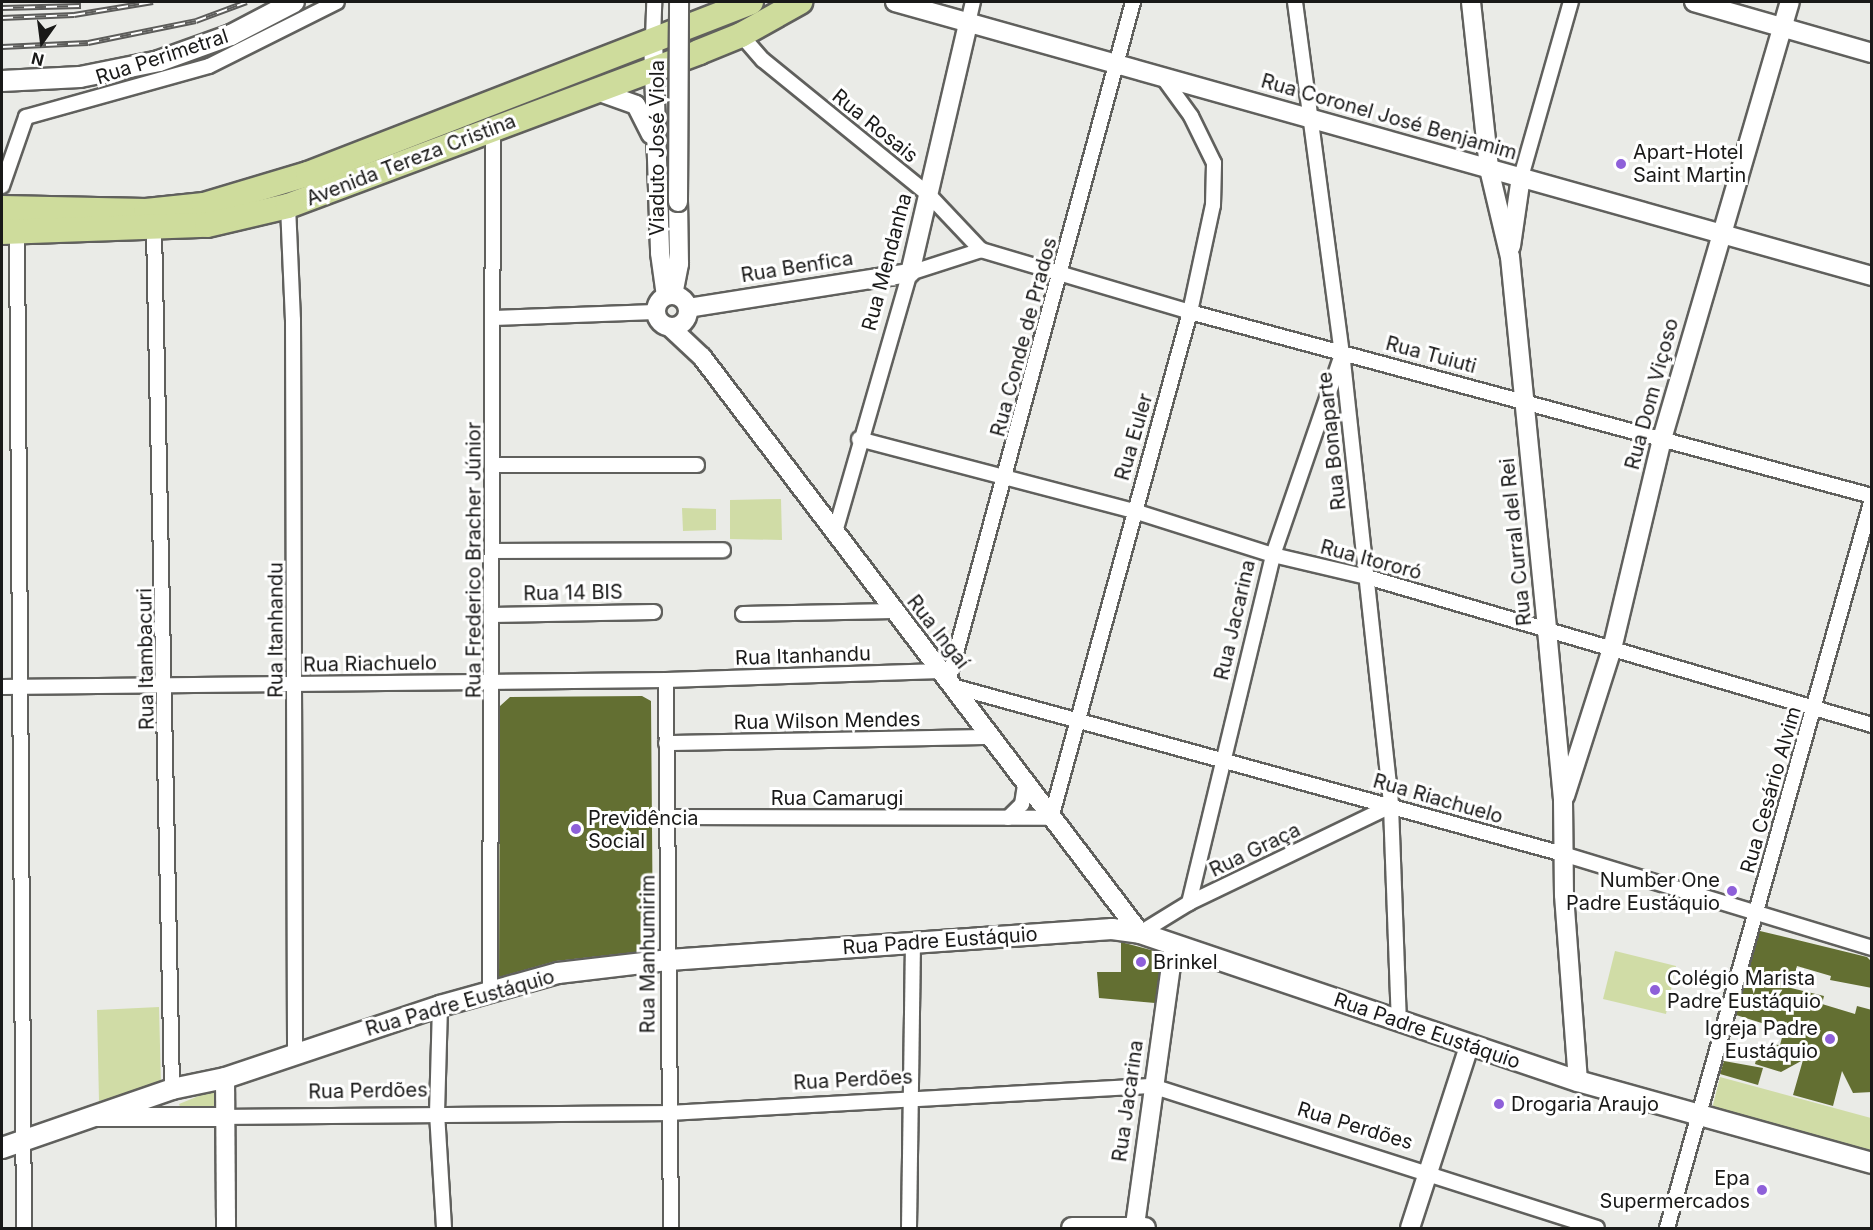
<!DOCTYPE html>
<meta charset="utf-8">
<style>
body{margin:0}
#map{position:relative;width:1873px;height:1230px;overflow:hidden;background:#eaebe7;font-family:Inter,sans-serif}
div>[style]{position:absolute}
.green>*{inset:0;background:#d0dca6}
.building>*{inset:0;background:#636f32}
.roads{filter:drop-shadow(2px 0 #60605d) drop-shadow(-2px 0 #60605d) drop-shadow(0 2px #60605d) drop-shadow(0 -2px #60605d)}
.minor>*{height:14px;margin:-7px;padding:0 7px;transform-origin:7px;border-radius:7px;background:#fff}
.tertiary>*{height:18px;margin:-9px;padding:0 9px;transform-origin:9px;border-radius:9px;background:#fff}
.tertiary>.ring{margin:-9px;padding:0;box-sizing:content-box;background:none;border:18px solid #fff;border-radius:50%}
.secondary>*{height:20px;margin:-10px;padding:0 10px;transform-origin:10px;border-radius:10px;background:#fff}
.trunk>*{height:24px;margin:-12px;padding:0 12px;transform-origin:12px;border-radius:12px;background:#cedc9c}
.rail>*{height:6px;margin-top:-3px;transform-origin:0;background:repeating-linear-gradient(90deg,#fff 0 11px,#5c5c5a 0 22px);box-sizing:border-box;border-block:2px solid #5c5c5a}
.bridges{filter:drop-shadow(2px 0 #60605d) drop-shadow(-2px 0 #60605d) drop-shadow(0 2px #60605d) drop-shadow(0 -2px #60605d)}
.tertiary-bridge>*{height:18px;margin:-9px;padding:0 9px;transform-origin:9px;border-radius:9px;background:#fff}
.dots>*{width:16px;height:16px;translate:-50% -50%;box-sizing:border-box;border:3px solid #fff;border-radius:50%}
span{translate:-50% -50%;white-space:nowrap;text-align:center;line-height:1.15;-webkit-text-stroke:6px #fff;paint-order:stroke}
.street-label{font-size:20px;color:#191918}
.poi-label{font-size:20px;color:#191918}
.left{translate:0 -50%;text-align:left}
.right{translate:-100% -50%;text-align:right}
.frame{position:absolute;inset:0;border:3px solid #191918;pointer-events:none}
.north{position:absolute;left:12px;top:12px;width:60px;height:60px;-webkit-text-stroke:4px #fff;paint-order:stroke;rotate:194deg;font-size:16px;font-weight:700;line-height:24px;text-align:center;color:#191918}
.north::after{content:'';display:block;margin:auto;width:21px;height:27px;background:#191918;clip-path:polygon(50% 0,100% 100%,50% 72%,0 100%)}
</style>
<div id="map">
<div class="green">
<i style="clip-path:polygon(781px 499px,782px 540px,730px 539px,730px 500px)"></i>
<i style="clip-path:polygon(682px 508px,716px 509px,716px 530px,683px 531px)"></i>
<i style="clip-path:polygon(1615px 951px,1676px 966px,1666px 1014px,1603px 999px)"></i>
<i style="clip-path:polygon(159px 1007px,161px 1085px,99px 1101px,97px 1010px)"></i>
<i style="clip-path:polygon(1720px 1077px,1871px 1118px,1871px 1154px,1712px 1109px)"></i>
<i style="clip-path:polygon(216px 1089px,218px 1113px,181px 1109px,179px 1104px)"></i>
</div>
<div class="building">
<i style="clip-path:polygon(642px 696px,651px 701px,653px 950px,556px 961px,499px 977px,500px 706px,510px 697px)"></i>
<i style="clip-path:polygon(1760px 931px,1867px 957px,1872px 962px,1872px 988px,1830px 980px,1831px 976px,1797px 966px,1791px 988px,1824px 996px,1822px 1004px,1855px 1014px,1857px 1006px,1872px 1010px,1872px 1092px,1853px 1093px,1842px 1071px,1833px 1106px,1793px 1095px,1803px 1060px,1781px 1072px,1755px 1064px,1760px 1044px,1780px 1045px,1784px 1030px,1736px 1015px)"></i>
<i style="clip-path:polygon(1121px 942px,1162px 953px,1155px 1003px,1099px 998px,1097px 972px,1121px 972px)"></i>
<i style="clip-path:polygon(1724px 1061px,1763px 1068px,1758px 1085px,1720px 1074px)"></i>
</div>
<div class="roads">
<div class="minor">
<i style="left:1295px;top:2px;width:353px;rotate:82.4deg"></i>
<i style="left:1342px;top:352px;width:457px;rotate:83.8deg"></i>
<i style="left:1391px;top:806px;width:215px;rotate:87.9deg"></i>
<i style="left:968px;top:23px;width:22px;rotate:-77deg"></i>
<i style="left:741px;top:35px;width:33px;rotate:49deg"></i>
<i style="left:763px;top:60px;width:214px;rotate:39.1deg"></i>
<i style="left:929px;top:195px;width:76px;rotate:46.6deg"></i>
<i style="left:981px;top:250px;width:218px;rotate:16.5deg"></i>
<i style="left:1190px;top:312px;width:706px;rotate:15.1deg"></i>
<i style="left:653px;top:39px;width:37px;rotate:-88deg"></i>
<i style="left:1521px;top:177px;width:182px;rotate:-74.1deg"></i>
<i style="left:2px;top:186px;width:73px;rotate:-70.8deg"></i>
<i style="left:26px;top:117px;width:190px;rotate:-15.6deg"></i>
<i style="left:209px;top:66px;width:143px;rotate:-26.6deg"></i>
<i style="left:288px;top:206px;width:114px;rotate:87.5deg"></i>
<i style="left:293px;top:320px;width:734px;rotate:89.84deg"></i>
<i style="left:154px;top:229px;width:860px;rotate:88.8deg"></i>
<i style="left:17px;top:232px;width:996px;rotate:89.6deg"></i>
<i style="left:494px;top:318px;width:161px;rotate:-2.1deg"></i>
<i style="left:859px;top:439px;width:284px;rotate:14.7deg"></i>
<i style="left:1134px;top:511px;width:146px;rotate:17.6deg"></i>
<i style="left:1273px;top:555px;width:97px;rotate:13.2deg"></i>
<i style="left:1367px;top:577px;width:526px;rotate:16.33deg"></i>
<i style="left:493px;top:465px;width:204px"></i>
<i style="left:835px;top:532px;width:270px;rotate:-73.9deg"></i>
<i style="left:910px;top:273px;width:75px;rotate:-17.9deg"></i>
<i style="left:492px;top:551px;width:231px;rotate:-0.2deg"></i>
<i style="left:743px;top:614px;width:151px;rotate:-1.1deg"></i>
<i style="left:492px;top:615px;width:162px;rotate:-1.1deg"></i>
<i style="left:666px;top:680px;width:548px;rotate:89.48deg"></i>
<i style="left:948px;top:682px;width:705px;rotate:-74.78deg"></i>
<i style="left:952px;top:686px;width:634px;rotate:15.37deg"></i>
<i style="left:1563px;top:854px;width:323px;rotate:16.9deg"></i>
<i style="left:2px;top:687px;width:664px;rotate:-0.6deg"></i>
<i style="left:666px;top:680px;width:275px;rotate:-1.9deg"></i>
<i style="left:666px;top:743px;width:324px;rotate:-1.1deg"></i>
<i style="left:667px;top:817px;width:384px;rotate:0.1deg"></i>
<i style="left:1051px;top:818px;width:525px;rotate:-74.64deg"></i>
<i style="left:1190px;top:312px;width:109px;rotate:-77.9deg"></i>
<i style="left:1213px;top:205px;width:42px;rotate:-88.6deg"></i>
<i style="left:1214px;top:163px;width:52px;rotate:-116.1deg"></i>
<i style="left:1191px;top:116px;width:49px;rotate:-125.9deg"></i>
<i style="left:1008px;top:818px;width:20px;rotate:-45deg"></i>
<i style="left:1022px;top:804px;width:19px;rotate:-81deg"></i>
<i style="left:1189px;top:903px;width:358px;rotate:-76.4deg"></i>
<i style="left:1273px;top:555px;width:209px;rotate:-71deg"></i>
<i style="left:1140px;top:933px;width:57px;rotate:-31.5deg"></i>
<i style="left:1189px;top:903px;width:224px;rotate:-25.7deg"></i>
<i style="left:490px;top:991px;width:863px;rotate:-89.8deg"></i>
<i style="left:440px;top:1006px;width:107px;rotate:91.6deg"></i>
<i style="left:437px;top:1113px;width:115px;rotate:86.5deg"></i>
<i style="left:224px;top:1117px;width:443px;rotate:-0.5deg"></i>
<i style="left:667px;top:1113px;width:486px;rotate:-3.2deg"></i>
<i style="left:1152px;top:1086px;width:467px;rotate:17.7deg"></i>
<i style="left:909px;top:1228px;width:285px;rotate:-89.2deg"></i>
<i style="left:1667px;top:1228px;width:757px;rotate:-74.29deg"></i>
</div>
<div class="tertiary">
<i style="left:895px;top:2px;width:1015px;rotate:15.67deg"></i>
<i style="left:1471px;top:2px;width:168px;rotate:83.8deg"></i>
<i style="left:1489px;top:169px;width:90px;rotate:76.6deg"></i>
<i style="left:1510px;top:257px;width:375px;rotate:84.3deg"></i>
<i style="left:1547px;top:630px;width:171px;rotate:84.6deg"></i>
<i style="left:1563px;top:800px;width:95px;rotate:89.4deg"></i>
<i style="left:1564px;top:895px;width:187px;rotate:85.7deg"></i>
<i style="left:1694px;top:2px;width:185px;rotate:16deg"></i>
<i style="left:653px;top:39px;width:214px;rotate:88.1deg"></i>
<i style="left:660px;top:253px;width:43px;rotate:82.1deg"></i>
<i style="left:597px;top:91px;width:41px;rotate:19.7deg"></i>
<i style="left:636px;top:105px;width:33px;rotate:63deg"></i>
<i style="left:1511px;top:246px;width:70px;rotate:-81.8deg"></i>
<i class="ring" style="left:656px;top:295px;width:14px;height:14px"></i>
<i style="left:673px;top:295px;width:32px;rotate:-79deg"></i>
<i style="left:679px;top:264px;width:62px;rotate:-90.9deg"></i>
<i style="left:688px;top:308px;width:225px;rotate:-9deg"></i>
<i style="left:910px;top:273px;width:257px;rotate:-76.9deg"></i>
<i style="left:670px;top:327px;width:44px;rotate:43.2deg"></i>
<i style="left:702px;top:357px;width:724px;rotate:52.75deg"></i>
<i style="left:1565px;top:796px;width:154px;rotate:-72.3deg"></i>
<i style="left:1612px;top:649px;width:216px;rotate:-76.6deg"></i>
<i style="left:1662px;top:439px;width:455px;rotate:-73.7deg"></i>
<i style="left:225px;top:1078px;width:150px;rotate:89.6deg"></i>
<i style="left:97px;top:1117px;width:127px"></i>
<i style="left:1135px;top:1225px;width:283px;rotate:-82.1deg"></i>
<i style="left:1410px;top:1228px;width:191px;rotate:-72deg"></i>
</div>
<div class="secondary">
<i style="left:2px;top:81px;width:78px;rotate:-2.9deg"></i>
<i style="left:80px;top:77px;width:81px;rotate:-11.4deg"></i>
<i style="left:159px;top:61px;width:77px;rotate:-19.9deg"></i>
<i style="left:231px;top:35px;width:71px;rotate:-27.6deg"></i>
<i style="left:2px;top:1148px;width:180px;rotate:-19.1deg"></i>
<i style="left:172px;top:1089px;width:54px;rotate:-11.7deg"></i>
<i style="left:225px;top:1078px;width:227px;rotate:-18.5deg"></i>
<i style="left:440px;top:1006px;width:123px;rotate:-15.6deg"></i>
<i style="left:558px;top:973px;width:112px;rotate:-6.7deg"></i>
<i style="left:669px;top:960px;width:444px;rotate:-4deg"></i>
<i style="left:1112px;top:929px;width:28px;rotate:8deg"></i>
<i style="left:1140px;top:933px;width:462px;rotate:18.7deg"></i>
<i style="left:1578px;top:1081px;width:305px;rotate:15.6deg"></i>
<i style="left:1072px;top:1228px;width:73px"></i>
</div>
<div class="trunk">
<i style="left:2px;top:208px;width:144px;rotate:1.2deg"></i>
<i style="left:146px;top:211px;width:58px;rotate:-5.9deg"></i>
<i style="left:204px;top:205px;width:109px;rotate:-16.6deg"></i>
<i style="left:308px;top:174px;width:475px;rotate:-21.2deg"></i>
<i style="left:2px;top:232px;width:205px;rotate:-2deg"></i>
<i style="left:207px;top:225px;width:83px;rotate:-13.2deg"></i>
<i style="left:288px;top:206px;width:439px;rotate:-20.5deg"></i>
<i style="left:699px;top:52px;width:45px;rotate:-22deg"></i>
<i style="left:741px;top:35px;width:68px;rotate:-29.2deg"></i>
</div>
</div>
<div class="rail">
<i style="left:2px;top:8px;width:79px;rotate:-1.5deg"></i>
<i style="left:2px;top:18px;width:72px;rotate:-2.4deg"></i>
<i style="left:74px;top:15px;width:80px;rotate:-9.3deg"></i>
<i style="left:2px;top:47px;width:86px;rotate:-2.7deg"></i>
<i style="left:88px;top:43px;width:110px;rotate:-11.5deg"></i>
<i style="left:196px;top:21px;width:54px;rotate:-20.4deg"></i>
</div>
<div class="bridges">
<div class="tertiary-bridge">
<i style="left:678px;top:202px;width:200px;rotate:-89.7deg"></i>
</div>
</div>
<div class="dots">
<i style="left:1621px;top:164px;background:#8e60d9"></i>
<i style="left:576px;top:829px;background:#8e60d9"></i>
<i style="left:1732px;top:891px;background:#8e60d9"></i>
<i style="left:1141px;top:962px;background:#8e60d9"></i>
<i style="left:1655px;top:990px;background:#8e60d9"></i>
<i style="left:1830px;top:1039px;background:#8e60d9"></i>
<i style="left:1499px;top:1104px;background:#8e60d9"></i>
<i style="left:1762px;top:1190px;background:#8e60d9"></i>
</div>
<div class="street-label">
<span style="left:162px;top:57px;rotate:-18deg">Rua Perimetral</span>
<span style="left:1389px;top:117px;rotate:16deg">Rua Coronel José Benjamim</span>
<span style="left:875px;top:126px;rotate:39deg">Rua Rosais</span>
<span style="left:657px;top:148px;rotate:-90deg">Viaduto José Viola</span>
<span style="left:411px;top:160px;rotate:-21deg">Avenida Tereza Cristina</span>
<span style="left:887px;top:262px;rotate:-75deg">Rua Mendanha</span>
<span style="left:797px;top:267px;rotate:-9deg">Rua Benfica</span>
<span style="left:1024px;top:337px;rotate:-75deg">Rua Conde de Prados</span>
<span style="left:1431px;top:355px;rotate:15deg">Rua Tuiuti</span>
<span style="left:1652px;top:394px;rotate:-75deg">Rua Dom Viçoso</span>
<span style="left:1134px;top:437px;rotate:-74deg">Rua Euler</span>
<span style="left:1332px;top:441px;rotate:-96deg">Rua Bonaparte</span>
<span style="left:1516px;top:542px;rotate:-96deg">Rua Curral del Rei</span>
<span style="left:474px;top:560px;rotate:-90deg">Rua Frederico Bracher Júnior</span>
<span style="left:1371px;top:560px;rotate:15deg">Rua Itororó</span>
<span style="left:573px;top:593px;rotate:-1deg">Rua 14 BIS</span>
<span style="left:1235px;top:620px;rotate:-77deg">Rua Jacarina</span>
<span style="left:276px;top:630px;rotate:-90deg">Rua Itanhandu</span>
<span style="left:938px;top:632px;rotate:52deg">Rua Ingaí</span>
<span style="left:803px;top:656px;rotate:-2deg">Rua Itanhandu</span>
<span style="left:146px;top:659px;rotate:-91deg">Rua Itambacuri</span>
<span style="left:370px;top:664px;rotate:-1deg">Rua Riachuelo</span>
<span style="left:827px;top:721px;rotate:-1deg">Rua Wilson Mendes</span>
<span style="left:1771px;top:790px;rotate:-74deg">Rua Cesário Alvim</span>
<span style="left:837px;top:798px">Rua Camarugi</span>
<span style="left:1438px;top:799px;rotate:16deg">Rua Riachuelo</span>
<span style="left:1255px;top:850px;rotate:-26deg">Rua Graça</span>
<span style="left:940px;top:941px;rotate:-4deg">Rua Padre Eustáquio</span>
<span style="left:648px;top:954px;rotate:-90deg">Rua Manhumirim</span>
<span style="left:460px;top:1003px;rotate:-16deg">Rua Padre Eustáquio</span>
<span style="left:1427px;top:1031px;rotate:19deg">Rua Padre Eustáquio</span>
<span style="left:853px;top:1080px;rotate:-3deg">Rua Perdões</span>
<span style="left:368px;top:1091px;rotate:-1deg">Rua Perdões</span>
<span style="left:1128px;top:1101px;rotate:-82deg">Rua Jacarina</span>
<span style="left:1355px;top:1126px;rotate:17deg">Rua Perdões</span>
</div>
<div class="poi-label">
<span class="left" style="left:1633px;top:164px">Apart-Hotel<br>Saint Martin</span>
<span class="left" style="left:588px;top:830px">Previdência<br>Social</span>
<span class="right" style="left:1720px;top:892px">Number One<br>Padre Eustáquio</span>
<span class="left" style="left:1153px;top:962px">Brinkel</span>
<span class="left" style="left:1667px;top:990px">Colégio Marista<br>Padre Eustáquio</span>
<span class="right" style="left:1818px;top:1040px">Igreja Padre<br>Eustáquio</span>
<span class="left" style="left:1511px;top:1104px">Drogaria Araujo</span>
<span class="right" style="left:1750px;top:1190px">Epa<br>Supermercados</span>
</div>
<div class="frame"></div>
<div class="north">N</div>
</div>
